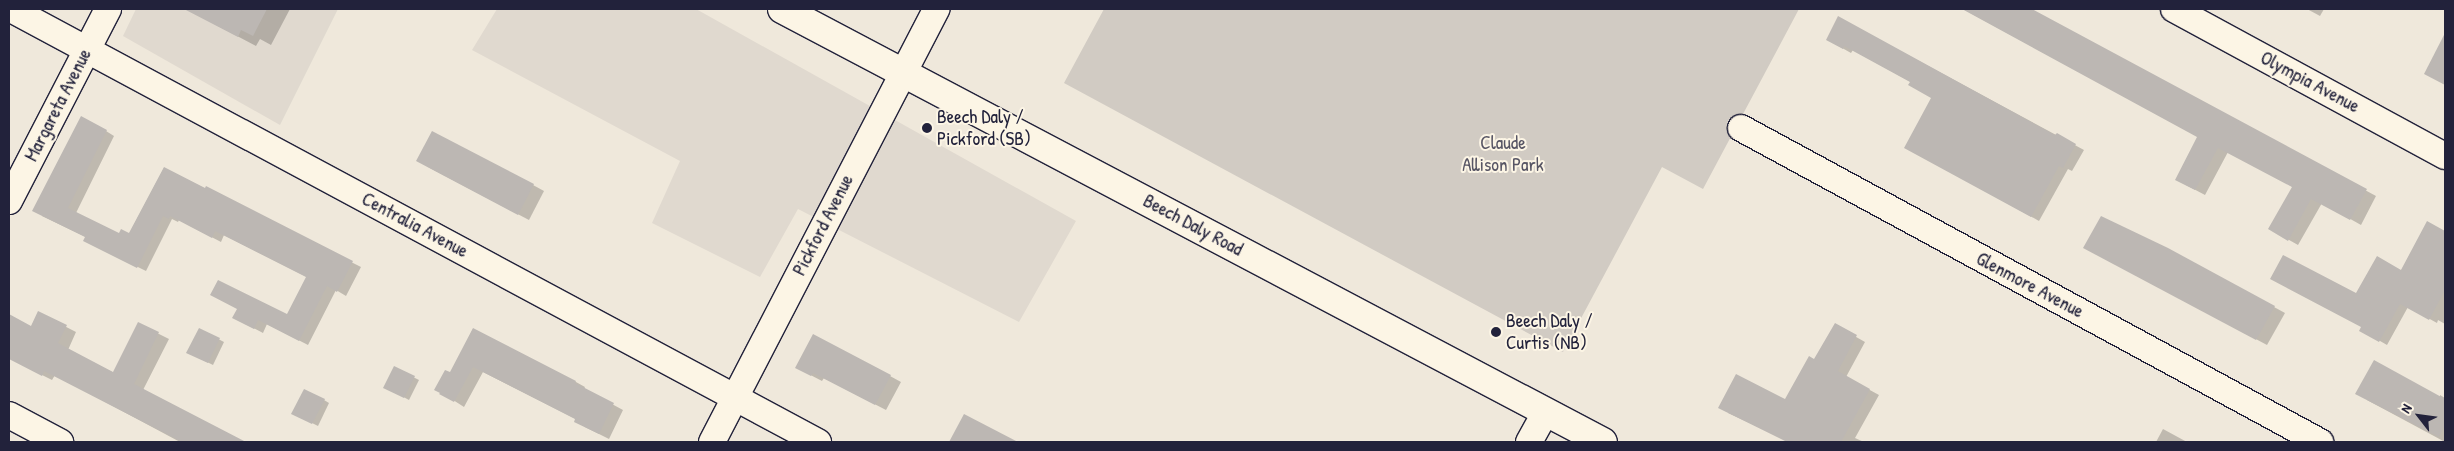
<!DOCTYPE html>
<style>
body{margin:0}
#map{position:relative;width:2454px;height:451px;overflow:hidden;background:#efe8db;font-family:"Patrick Hand",sans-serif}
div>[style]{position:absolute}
.built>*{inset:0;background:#e0d9cf}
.green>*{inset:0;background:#d1cbc3}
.shadow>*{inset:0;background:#0003}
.building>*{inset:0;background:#bcb7b3}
.roads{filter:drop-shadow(1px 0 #22223b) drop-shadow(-1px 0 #22223b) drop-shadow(0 1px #22223b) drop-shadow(0 -1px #22223b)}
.street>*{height:26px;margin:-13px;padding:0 13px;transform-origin:13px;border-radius:13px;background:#fcf5e5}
.secondary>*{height:28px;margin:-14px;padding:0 14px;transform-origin:14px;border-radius:14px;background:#fcf5e5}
.dots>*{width:14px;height:14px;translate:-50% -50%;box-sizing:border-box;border:2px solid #fcf5e5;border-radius:50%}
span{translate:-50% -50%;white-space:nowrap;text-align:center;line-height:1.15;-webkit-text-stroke:4px #fcf5e5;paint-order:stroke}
.street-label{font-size:19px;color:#22223b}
.poi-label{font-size:19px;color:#22223b}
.left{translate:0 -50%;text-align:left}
.park-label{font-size:19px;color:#575564}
.frame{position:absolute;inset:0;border:10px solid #22223b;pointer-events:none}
.north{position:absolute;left:2394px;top:391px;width:50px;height:50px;-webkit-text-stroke:4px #fcf5e5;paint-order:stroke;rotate:300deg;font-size:14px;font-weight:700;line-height:20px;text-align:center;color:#22223b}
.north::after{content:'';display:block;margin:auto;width:18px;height:22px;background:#22223b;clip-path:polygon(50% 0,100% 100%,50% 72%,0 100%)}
</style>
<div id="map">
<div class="built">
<i style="clip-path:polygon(136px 9px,338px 9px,280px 125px,123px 36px)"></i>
<i style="clip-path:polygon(497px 9px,696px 9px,1076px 221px,1019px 322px,798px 209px,760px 277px,652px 223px,680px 161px,472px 50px)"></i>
</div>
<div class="green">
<i style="clip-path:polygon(1104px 9px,1799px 9px,1703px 189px,1662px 167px,1563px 352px,1064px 83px)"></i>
</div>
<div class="shadow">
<i style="clip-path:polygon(186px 9px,290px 9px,271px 45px,260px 39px,256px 46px)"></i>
<i style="clip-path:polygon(1963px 9px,2030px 9px,2376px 196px,2361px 225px,2322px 203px,2298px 245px,2270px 229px,2293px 187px,2228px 152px,2205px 195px,2186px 185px,2199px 137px)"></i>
<i style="clip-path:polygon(2307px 9px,2324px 9px,2320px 16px)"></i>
<i style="clip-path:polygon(1839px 18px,2084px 150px,2072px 171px,2068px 169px,2039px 221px,1906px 147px,1933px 97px,1911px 82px,1853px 50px,1851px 53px,1835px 44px)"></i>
<i style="clip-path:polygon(106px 131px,114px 136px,76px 213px,120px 235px,129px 234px,164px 168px,361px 267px,346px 296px,336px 290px,308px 345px,267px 324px,263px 333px,234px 318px,287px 316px,307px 277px,224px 235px,221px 242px,179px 220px,178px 222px,172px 219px,146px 271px,93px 245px,86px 237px,42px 216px)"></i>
<i style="clip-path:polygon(428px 167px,533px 185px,544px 191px,529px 220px)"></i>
<i style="clip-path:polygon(2427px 223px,2445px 233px,2445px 324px,2438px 320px,2437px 323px,2408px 307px,2387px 345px,2361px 330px,2362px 327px,2356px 295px,2401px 271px)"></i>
<i style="clip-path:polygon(2095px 253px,2274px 307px,2285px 313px,2267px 345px)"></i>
<i style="clip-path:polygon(39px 313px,76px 332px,68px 350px,114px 373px,139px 324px,169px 339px,143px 390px,243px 442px,180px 442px,55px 375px,52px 380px,34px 371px,18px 353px,9px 348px,9px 316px,31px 327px)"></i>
<i style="clip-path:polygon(1835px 325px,1865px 342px,1846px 377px,1879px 395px,1855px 438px,1864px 442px,1791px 442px,1728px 413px,1786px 400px,1815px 361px)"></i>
<i style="clip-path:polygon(199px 329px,224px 342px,213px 365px,193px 355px)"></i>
<i style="clip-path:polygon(473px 329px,576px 382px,585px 387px,584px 389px,623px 410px,609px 439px,585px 427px,576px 419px,483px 372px,464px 407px,436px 389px,451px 374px)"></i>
<i style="clip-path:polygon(395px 368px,419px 380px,409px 400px,385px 387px)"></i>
<i style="clip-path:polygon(797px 368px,890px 376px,901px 382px,886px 410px,824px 378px,822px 381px)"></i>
<i style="clip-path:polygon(2440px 395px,2445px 398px,2445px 442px,2367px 400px,2440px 397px)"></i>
<i style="clip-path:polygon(324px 400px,329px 403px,318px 426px,298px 416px)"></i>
<i style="clip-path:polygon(964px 416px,1015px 442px,951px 442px)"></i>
<i style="clip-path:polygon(2163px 429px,2187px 442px,2156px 442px)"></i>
</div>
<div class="building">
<i style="clip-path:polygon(184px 9px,267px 9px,253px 36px,241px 30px,238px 37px)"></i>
<i style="clip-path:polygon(1962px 9px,2032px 9px,2367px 189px,2350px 220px,2311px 199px,2288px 241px,2268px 229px,2292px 187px,2218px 148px,2195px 190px,2175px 180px,2197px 137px)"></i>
<i style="clip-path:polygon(1838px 16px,2055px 135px,2057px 133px,2076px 144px,2063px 168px,2059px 166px,2031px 217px,1904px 148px,1931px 98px,1908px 85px,1910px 82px,1844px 46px,1843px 49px,1826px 40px)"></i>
<i style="clip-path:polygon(2445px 33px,2445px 85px,2424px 74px)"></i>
<i style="clip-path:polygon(81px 116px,107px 130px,68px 208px,119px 233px,121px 229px,129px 233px,164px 167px,205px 188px,206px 186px,353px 261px,337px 292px,327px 286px,299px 341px,258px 320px,254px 329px,232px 318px,237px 309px,210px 295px,218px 280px,287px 314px,306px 277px,215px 231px,212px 238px,170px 216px,169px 219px,163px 216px,137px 268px,83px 241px,85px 237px,32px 211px)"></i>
<i style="clip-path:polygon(432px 131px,534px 184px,518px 215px,416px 161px)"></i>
<i style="clip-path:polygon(2101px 216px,2168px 248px,2275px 306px,2256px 340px,2083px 248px)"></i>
<i style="clip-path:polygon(2427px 221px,2445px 231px,2445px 290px,2429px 320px,2400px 304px,2379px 342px,2359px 331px,2361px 327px,2270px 279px,2283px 255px,2356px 293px,2377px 256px,2401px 270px)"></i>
<i style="clip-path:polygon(38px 311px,67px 325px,58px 343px,113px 372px,138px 322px,159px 332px,134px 384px,246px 442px,182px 442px,44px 371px,42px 376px,9px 359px,9px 314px,31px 326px)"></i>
<i style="clip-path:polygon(1835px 323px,1857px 335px,1838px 371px,1870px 389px,1841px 442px,1787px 442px,1718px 408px,1736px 374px,1785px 399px,1809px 356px,1814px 359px)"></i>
<i style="clip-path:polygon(199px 328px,220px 338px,208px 363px,186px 353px)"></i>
<i style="clip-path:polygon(473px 328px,576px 381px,575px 383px,614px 403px,599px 434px,574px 422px,575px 419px,473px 367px,454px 402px,439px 394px,440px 393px,434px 390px,445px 370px,450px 372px)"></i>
<i style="clip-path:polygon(813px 334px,891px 375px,875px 405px,813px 373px,811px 376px,795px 368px)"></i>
<i style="clip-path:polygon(2374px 360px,2445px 399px,2445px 425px,2439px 437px,2355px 394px)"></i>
<i style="clip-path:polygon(394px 366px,415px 376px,404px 398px,383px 388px)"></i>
<i style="clip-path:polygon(304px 389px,325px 399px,312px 424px,291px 414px)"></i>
<i style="clip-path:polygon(964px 414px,1018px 442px,949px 442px)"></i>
</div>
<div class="roads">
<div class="street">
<i style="left:11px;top:9px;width:916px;rotate:28.22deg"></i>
<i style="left:2174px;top:9px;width:308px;rotate:28.5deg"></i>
<i style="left:1741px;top:128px;width:659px;rotate:28.47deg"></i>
<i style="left:9px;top:201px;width:216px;rotate:-62.7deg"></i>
<i style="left:9px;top:415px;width:58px;rotate:27.9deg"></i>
<i style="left:712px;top:442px;width:488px;rotate:-62.6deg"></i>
<i style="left:1529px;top:442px;width:35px;rotate:-61deg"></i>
</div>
<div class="secondary">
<i style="left:782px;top:9px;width:928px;rotate:27.81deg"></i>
</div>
</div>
<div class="dots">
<i style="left:927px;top:128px;background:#22223b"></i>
<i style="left:1496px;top:332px;background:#22223b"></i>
</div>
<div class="street-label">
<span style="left:2310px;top:82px;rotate:28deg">Olympia Avenue</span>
<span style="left:58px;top:105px;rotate:-63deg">Margareta Avenue</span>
<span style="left:415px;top:225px;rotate:28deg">Centralia Avenue</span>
<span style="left:823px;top:225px;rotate:-63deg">Pickford Avenue</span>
<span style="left:1193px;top:225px;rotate:28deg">Beech Daly Road</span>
<span style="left:2030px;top:285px;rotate:28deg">Glenmore Avenue</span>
</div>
<div class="poi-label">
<span class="left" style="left:937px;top:128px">Beech Daly /<br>Pickford (SB)</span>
<span class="left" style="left:1506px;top:332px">Beech Daly /<br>Curtis (NB)</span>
</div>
<div class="park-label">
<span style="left:1503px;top:154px">Claude<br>Allison Park</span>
</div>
<div class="frame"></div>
<div class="north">N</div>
</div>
